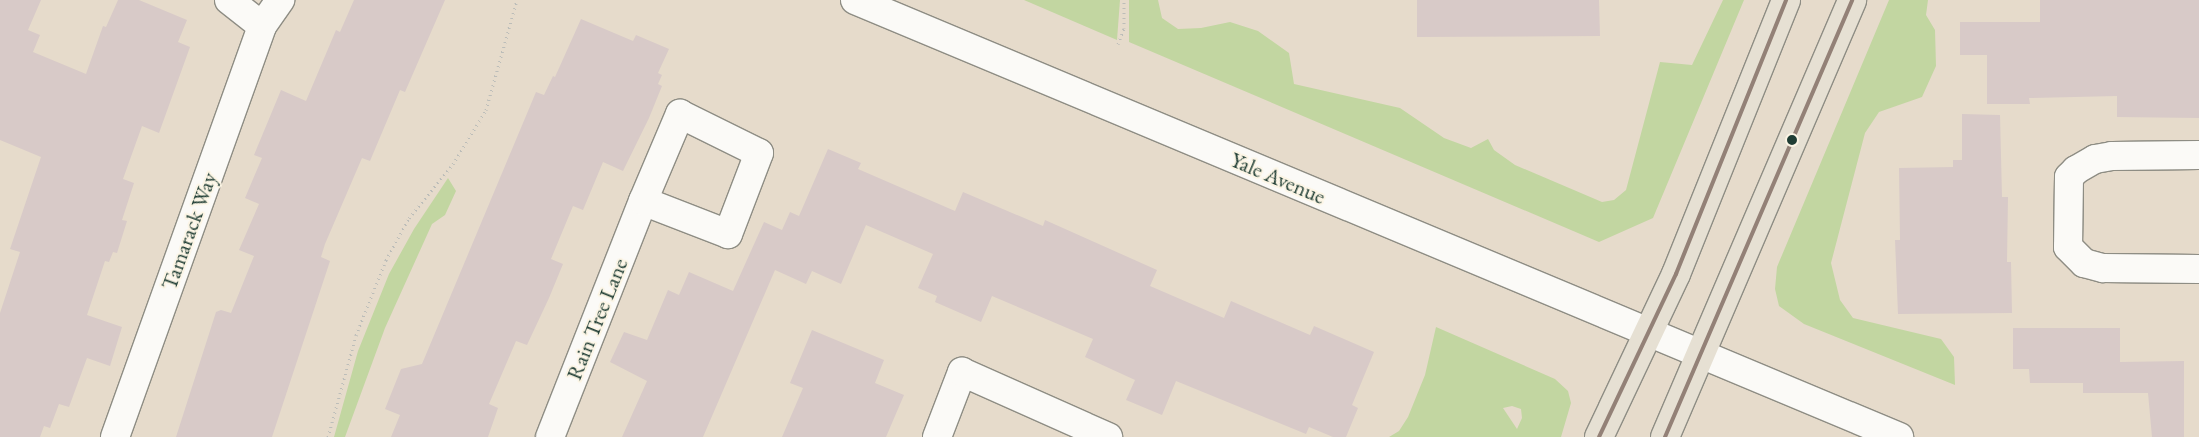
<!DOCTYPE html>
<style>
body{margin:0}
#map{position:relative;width:2199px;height:437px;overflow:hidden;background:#e6dbcb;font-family:"EB Garamond",serif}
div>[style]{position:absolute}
.green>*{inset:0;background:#c2d6a1}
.building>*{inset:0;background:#d8cac8}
.path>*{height:3px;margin-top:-1.5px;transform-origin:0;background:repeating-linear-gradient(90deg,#bcbdb9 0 1px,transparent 0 5px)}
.roads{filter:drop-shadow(1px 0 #8e8d84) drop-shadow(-1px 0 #8e8d84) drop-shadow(0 1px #8e8d84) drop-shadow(0 -1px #8e8d84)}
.minor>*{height:28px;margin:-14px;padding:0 14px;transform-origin:14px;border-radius:14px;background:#fbfaf7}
.major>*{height:28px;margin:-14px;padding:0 14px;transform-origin:14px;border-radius:14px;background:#e6e0d3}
.bus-1>*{height:4px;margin:-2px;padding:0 2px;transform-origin:2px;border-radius:2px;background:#938177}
.dots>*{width:14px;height:14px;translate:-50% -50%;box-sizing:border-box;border:2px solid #fcf5e5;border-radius:50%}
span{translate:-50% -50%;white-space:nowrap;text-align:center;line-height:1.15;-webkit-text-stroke:4px #fcf5e5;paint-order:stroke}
.street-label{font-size:22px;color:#1f3d34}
</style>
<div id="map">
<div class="green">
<i style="clip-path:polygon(1024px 0,1120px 0,1117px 40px)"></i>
<i style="clip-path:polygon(1129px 0,1158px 0,1162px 18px,1178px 29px,1201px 28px,1230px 22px,1258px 31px,1289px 53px,1294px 84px,1400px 108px,1444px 138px,1471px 148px,1488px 139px,1494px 150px,1515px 165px,1602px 202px,1614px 200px,1626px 190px,1660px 62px,1692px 65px,1723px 0,1744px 0,1653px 218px,1599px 242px,1129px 42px)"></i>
<i style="clip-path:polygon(1889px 0,1928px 0,1926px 15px,1935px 30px,1936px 66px,1922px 97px,1879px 112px,1865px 133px,1831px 263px,1840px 300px,1853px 318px,1941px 339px,1954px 357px,1955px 385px,1804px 324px,1779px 306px,1775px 289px,1777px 267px)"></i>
<i style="clip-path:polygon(448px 178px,456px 191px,445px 215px,432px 224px,385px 328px,345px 437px,334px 437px,358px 351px,389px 274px,414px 229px)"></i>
<i style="clip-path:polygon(evenodd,1436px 327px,1555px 379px,1568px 391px,1571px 403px,1561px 437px,1389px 437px,1399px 431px,1408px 417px,1425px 375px,1436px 327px,1512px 406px,1521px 409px,1522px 418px,1517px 429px,1503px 408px,1512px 406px)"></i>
</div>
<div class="building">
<i style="clip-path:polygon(0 0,41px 0,28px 30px,40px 35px,33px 52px,86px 74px,103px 26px,106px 27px,118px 0,139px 0,187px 20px,178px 42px,190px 47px,159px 133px,142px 126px,123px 179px,134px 183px,122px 220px,127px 221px,117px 253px,113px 252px,109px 262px,105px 261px,87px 315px,122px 327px,110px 366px,87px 358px,69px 407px,59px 404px,50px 428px,44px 426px,40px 437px,0 437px,0 313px,20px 252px,10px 249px,41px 157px,0 140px)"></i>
<i style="clip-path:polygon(354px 0,445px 0,405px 92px,400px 90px,370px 161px,362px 158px,325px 244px,321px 257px,330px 261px,272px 437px,176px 437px,216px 312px,221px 310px,231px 313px,254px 256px,239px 250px,259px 204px,245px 198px,262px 158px,254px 155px,281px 90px,306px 101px,336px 30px,340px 32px)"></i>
<i style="clip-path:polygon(1417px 0,1599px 0,1600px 36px,1417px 37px)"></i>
<i style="clip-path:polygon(2040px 0,2199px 0,2199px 118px,2117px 117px,2117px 96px,2029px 98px,2030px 104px,1987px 104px,1987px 55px,1960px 55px,1960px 22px,2040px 22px)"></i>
<i style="clip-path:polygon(581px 19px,633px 41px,636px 35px,669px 49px,658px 73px,662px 75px,658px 84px,662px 86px,649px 118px,623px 171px,603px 162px,583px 210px,573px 206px,551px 259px,563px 264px,549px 298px,527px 345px,516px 341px,489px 404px,498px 408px,488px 437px,391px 437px,400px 415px,385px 409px,401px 369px,422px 364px,536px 92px,544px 95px,553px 76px,555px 77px)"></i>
<i style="clip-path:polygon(1962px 114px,2000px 115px,2002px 197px,2008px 197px,2007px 262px,2011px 262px,2012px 313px,1898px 314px,1895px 240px,1900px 240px,1899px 168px,1953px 167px,1953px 160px,1962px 160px)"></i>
<i style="clip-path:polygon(828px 149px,861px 163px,858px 169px,955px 211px,963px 192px,1043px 226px,1045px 220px,1157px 270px,1150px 286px,1224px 318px,1231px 301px,1310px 335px,1314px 326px,1374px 352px,1352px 405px,1358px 408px,1346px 437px,1333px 437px,1309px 427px,1306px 434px,1176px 381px,1162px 415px,1126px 400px,1135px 380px,1085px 357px,1093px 339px,992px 296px,981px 322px,935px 302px,937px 296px,918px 288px,933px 254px,866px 225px,841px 284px,812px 271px,806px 284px,775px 270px,703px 437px,622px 437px,647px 381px,610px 362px,624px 332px,647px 340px,668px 290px,679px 295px,689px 272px,733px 291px,764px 222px,782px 230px,790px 212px,799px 216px)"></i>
<i style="clip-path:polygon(2013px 328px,2120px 328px,2120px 362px,2184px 361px,2184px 437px,2152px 437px,2148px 393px,2083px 393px,2083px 383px,2030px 383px,2029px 369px,2013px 369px)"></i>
<i style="clip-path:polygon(812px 330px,884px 360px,875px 383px,904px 395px,886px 437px,782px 437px,803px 388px,790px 383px)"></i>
</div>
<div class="path">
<i style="left:1118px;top:44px;width:17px;rotate:-69deg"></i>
<i style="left:1124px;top:28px;width:28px;rotate:-90deg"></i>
<i style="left:328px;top:437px;width:106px;rotate:-74.6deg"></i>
<i style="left:356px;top:335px;width:81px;rotate:-68.2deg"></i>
<i style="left:386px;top:260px;width:48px;rotate:-61.3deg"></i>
<i style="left:409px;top:218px;width:70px;rotate:-50.8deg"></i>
<i style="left:453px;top:164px;width:63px;rotate:-58.6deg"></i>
<i style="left:486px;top:110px;width:114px;rotate:-74.3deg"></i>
</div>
<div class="roads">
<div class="minor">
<i style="left:229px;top:0;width:42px;rotate:38.2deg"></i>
<i style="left:855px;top:0;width:1132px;rotate:22.71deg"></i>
<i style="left:2199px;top:155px;width:87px;rotate:179.3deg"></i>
<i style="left:2112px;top:156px;width:17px;rotate:170deg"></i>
<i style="left:2095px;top:159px;width:22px;rotate:150deg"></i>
<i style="left:2076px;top:170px;width:10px;rotate:135deg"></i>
<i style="left:2069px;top:177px;width:70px;rotate:90.8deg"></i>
<i style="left:2068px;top:247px;width:23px;rotate:45deg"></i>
<i style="left:2084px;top:263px;width:20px;rotate:15deg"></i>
<i style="left:2103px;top:268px;width:96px;rotate:0.6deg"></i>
<i style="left:115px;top:437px;width:436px;rotate:-70.3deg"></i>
<i style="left:262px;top:26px;width:32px;rotate:-55deg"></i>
<i style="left:550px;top:437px;width:254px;rotate:-68.5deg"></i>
<i style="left:643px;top:201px;width:95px;rotate:-67deg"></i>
<i style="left:680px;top:114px;width:88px;rotate:26.3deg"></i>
<i style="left:759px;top:153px;width:87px;rotate:110.9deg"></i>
<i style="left:728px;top:234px;width:91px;rotate:-158.8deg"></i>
<i style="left:937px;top:437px;width:70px;rotate:-69deg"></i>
<i style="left:962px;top:372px;width:160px;rotate:24deg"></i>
</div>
<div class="major">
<i style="left:1599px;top:437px;width:180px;rotate:-64.7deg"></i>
<i style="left:1676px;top:274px;width:295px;rotate:-68.1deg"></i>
<i style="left:1665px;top:437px;width:475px;rotate:-66.8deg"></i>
</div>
</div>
<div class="bus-1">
<i style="left:1599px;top:437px;width:180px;rotate:-64.7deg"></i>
<i style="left:1676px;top:274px;width:295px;rotate:-68.1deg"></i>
<i style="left:1665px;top:437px;width:475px;rotate:-66.8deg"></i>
</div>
<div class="dots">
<i style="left:1792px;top:140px;background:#1f3d34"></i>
</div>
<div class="street-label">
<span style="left:1278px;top:178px;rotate:23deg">Yale Avenue</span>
<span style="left:189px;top:231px;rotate:-70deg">Tamarack Way</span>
<span style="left:597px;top:319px;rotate:-68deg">Rain Tree Lane</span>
</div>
</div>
